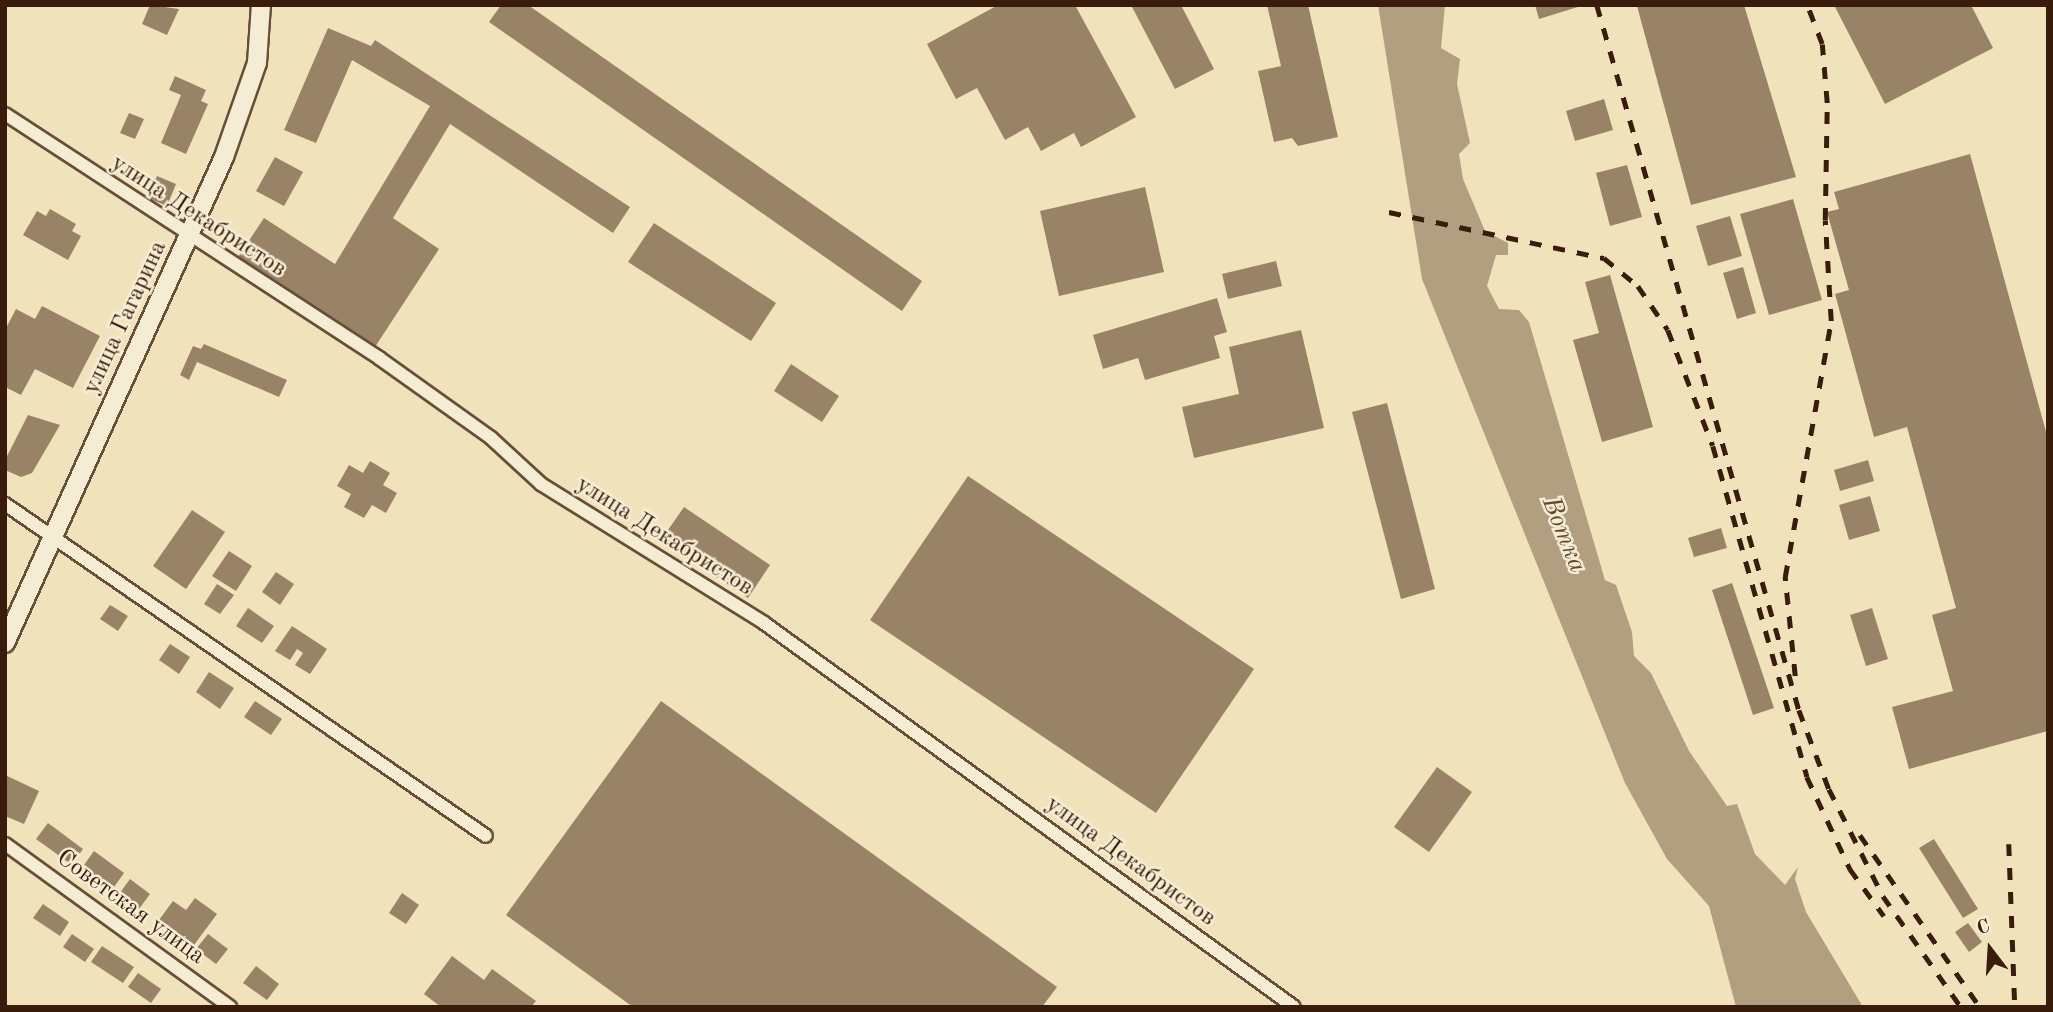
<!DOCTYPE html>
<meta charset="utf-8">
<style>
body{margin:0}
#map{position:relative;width:2053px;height:1012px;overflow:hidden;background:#f0e3bb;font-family:"Old Standard TT",serif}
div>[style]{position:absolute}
.water>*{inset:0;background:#b29f80}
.building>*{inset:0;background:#998367}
.roads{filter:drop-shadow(2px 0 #684e38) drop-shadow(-2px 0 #684e38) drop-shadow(0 2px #684e38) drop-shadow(0 -2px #684e38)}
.minor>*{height:12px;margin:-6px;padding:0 6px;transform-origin:6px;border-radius:6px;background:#f5edd3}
.secondary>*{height:18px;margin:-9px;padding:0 9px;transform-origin:9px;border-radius:9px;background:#f5edd3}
.rail>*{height:4.5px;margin-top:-2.25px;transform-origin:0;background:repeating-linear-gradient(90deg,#3a1c0d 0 12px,transparent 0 24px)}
span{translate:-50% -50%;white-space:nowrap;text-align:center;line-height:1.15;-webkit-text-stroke:5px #f5edd3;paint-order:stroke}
.street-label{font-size:24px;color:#3a1c0d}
.water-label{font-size:26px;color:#644a35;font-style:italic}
.frame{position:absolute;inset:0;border:7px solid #3a1c0d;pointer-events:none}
.north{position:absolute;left:1955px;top:914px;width:70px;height:70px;-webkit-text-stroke:5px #f5edd3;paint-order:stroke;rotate:343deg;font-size:19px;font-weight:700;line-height:28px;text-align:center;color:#3a1c0d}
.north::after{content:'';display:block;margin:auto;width:24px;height:32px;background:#3a1c0d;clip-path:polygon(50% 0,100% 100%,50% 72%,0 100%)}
</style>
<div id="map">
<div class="water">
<i style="clip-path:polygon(1378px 5px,1445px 5px,1441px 48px,1460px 59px,1457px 84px,1470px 143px,1459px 154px,1463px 179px,1485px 231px,1508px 243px,1508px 255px,1496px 255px,1487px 286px,1499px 309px,1519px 310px,1529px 322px,1605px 580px,1616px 585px,1632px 632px,1634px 656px,1651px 673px,1689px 751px,1727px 806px,1737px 804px,1755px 854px,1785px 885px,1798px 867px,1795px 879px,1806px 912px,1863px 1007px,1736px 1007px,1709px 906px,1667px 859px,1625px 783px,1422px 279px)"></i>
</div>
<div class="building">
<i style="clip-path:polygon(150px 5px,179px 9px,167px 35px,142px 24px)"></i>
<i style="clip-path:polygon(501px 5px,528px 5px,922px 281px,902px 311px,489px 22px)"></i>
<i style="clip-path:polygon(998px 5px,1075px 5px,1136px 117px,1081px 147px,1074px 133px,1041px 151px,1028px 127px,1005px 140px,977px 88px,956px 99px,927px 44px)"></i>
<i style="clip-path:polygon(1131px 5px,1181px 5px,1214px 69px,1175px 89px)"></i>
<i style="clip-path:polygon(1267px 5px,1308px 5px,1338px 137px,1298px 146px,1292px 138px,1274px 142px,1258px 71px,1281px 66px)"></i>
<i style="clip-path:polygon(1535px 5px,1581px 5px,1581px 6px,1539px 19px)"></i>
<i style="clip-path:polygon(1744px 5px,1796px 177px,1691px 205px,1637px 6px)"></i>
<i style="clip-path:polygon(1834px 5px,1971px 5px,1993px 48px,1885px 104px)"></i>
<i style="clip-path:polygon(328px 28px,371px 46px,375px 40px,630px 207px,613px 233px,450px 124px,393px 218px,439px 249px,375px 347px,238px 257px,264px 218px,335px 264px,430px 106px,352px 60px,316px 143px,284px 130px)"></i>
<i style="clip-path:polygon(175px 76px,206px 90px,201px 101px,208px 104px,186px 154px,161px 143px,181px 95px,169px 90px)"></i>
<i style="clip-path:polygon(1604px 99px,1613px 130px,1575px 141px,1566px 111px)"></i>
<i style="clip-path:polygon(129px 113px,144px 119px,135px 139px,120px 133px)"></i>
<i style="clip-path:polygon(1970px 154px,2048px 439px,2048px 731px,1909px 769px,1892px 707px,1953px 691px,1932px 615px,1956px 608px,1907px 427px,1874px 437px,1835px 294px,1849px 290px,1827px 212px,1839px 209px,1834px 192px)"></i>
<i style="clip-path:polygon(275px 157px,303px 172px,284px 206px,256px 191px)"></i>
<i style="clip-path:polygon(1627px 165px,1642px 217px,1610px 226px,1596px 173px)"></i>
<i style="clip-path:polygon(157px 176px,176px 184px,167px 206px,148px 198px)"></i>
<i style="clip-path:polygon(1145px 187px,1164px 272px,1059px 296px,1040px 211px)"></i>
<i style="clip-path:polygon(1793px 199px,1822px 300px,1769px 315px,1740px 214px)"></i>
<i style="clip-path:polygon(50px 209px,76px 224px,72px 231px,81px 236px,68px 260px,23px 235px,37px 211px,46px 216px)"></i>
<i style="clip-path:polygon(1730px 216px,1742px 256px,1708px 266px,1696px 226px)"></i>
<i style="clip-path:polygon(654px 223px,776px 303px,751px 341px,628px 262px)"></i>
<i style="clip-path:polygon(1276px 261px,1282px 286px,1228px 299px,1222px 274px)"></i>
<i style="clip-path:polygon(1743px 267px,1756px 313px,1737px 319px,1723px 273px)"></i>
<i style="clip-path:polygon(1610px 275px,1653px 427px,1602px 442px,1573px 340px,1599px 333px,1585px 282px)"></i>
<i style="clip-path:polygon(1217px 298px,1227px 332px,1214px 336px,1220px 358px,1145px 380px,1138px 358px,1103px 369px,1093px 335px)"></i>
<i style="clip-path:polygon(42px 306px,100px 336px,73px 388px,35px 369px,21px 395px,5px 387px,5px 330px,16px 309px,35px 319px)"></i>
<i style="clip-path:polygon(1301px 330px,1324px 428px,1194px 458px,1182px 407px,1239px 394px,1229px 347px)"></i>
<i style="clip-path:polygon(204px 344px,287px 380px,279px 397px,197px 362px,189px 380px,180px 375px,193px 346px,201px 349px)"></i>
<i style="clip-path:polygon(791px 364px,839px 396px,822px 422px,774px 391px)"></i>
<i style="clip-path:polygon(1387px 403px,1435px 589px,1401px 599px,1352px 412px)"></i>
<i style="clip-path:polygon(28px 415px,60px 425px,32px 473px,21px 477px,5px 470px,5px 460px)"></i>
<i style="clip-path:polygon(1868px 460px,1874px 481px,1840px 491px,1834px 470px)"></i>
<i style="clip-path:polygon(370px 461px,390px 473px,383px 485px,397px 493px,386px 513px,372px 505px,364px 518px,344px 507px,351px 494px,337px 486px,349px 465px,363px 473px)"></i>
<i style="clip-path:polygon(968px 476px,1254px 669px,1156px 813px,870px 620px)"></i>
<i style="clip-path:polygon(1870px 496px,1880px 531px,1849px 540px,1839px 505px)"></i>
<i style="clip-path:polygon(684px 507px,770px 565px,748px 598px,661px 540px)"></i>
<i style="clip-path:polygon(192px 510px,225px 532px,186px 589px,153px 566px)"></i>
<i style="clip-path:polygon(1721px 528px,1727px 548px,1694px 557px,1688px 538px)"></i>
<i style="clip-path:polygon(229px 551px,252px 566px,236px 591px,212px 576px)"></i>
<i style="clip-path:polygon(276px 572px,294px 584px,280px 605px,262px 592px)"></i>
<i style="clip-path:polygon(1732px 583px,1774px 708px,1753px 715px,1712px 590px)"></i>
<i style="clip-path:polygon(217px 584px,234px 595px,220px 614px,204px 604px)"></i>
<i style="clip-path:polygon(110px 605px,128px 616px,118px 631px,100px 619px)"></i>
<i style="clip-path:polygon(248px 608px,274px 626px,262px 643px,236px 626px)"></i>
<i style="clip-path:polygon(1872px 608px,1888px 659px,1866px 666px,1850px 615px)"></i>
<i style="clip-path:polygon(292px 626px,327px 649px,310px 674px,295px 665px,303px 653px,297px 649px,290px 660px,275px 651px)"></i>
<i style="clip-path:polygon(170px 644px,190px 657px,179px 674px,159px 660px)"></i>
<i style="clip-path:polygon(209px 672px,234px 688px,220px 709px,196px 692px)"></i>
<i style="clip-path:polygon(255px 701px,282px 719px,271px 735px,244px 717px)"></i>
<i style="clip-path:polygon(661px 701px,1057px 987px,1042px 1007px,633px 1007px,506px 915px)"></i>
<i style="clip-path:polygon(1437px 767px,1472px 792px,1429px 852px,1394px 827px)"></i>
<i style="clip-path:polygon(5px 775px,39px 791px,24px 824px,5px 816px)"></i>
<i style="clip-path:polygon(48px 823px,83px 849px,72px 865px,36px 839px)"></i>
<i style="clip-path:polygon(1934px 839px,1978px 909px,1963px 918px,1919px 848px)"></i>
<i style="clip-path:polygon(94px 851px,124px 873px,109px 894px,79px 872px)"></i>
<i style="clip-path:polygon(130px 879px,150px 894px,139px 909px,119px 894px)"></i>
<i style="clip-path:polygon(402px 893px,419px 905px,406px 924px,389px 913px)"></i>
<i style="clip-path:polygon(195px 898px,217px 914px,194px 945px,159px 920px,173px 901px,186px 910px)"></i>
<i style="clip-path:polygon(43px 904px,69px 922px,60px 936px,33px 918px)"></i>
<i style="clip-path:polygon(1968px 923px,1982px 942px,1969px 952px,1955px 932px)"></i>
<i style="clip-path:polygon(72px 934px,94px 949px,85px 962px,63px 947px)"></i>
<i style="clip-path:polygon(208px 934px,228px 949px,216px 964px,196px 949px)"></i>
<i style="clip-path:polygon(102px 946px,134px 967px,123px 983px,91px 962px)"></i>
<i style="clip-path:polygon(452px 956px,484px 980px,492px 969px,536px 1001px,531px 1007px,441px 1007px,424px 994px)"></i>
<i style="clip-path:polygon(256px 966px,279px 984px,267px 1000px,243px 983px)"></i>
<i style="clip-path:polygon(138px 973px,161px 989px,151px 1003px,128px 987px)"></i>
</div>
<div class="roads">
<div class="minor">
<i style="left:5px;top:114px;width:447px;rotate:33.1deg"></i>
<i style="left:379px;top:358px;width:138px;rotate:35.5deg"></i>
<i style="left:491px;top:438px;width:68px;rotate:42.6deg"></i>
<i style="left:541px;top:484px;width:263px;rotate:31.9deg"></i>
<i style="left:764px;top:623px;width:654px;rotate:35.92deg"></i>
<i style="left:5px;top:504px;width:584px;rotate:34.61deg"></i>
<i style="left:5px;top:844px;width:278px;rotate:35.9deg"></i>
</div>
<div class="secondary">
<i style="left:5px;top:643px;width:533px;rotate:-65.74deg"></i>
<i style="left:224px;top:157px;width:100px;rotate:-70.7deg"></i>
<i style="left:257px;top:63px;width:58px;rotate:-86.1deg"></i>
</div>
</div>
<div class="rail">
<i style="left:1597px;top:5px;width:733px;rotate:74.01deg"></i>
<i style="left:1799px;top:710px;width:85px;rotate:69.2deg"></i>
<i style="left:1829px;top:789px;width:120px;rotate:63.2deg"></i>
<i style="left:1883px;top:896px;width:136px;rotate:54.9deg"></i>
<i style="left:1389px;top:212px;width:220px;rotate:12.1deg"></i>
<i style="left:1604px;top:258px;width:44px;rotate:39.5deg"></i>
<i style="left:1638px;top:286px;width:53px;rotate:55.7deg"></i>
<i style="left:1668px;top:330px;width:124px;rotate:68.8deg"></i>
<i style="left:1713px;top:446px;width:344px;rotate:74.1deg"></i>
<i style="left:1807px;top:777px;width:102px;rotate:64.9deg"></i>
<i style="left:1850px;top:869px;width:58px;rotate:54.1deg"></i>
<i style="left:1795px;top:676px;width:100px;rotate:-95.8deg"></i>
<i style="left:1785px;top:577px;width:260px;rotate:-79.8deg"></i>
<i style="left:1831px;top:321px;width:101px;rotate:-93.4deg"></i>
<i style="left:1825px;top:220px;width:117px;rotate:-89deg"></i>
<i style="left:1827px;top:103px;width:59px;rotate:-94.8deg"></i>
<i style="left:1822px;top:44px;width:42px;rotate:-111deg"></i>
<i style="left:1860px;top:835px;width:210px;rotate:55.1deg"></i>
<i style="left:2009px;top:844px;width:163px;rotate:87.9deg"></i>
</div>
<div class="street-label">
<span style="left:198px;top:217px;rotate:33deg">улица Декабристов</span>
<span style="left:126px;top:318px;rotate:-65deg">улица Гагарина</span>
<span style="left:664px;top:537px;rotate:32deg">улица Декабристов</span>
<span style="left:1130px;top:862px;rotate:36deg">улица Декабристов</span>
<span style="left:130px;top:908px;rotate:36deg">Советская улица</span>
</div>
<div class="water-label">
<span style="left:1563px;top:535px;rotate:68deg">Вотка</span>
</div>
<div class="frame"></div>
<div class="north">С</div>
</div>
